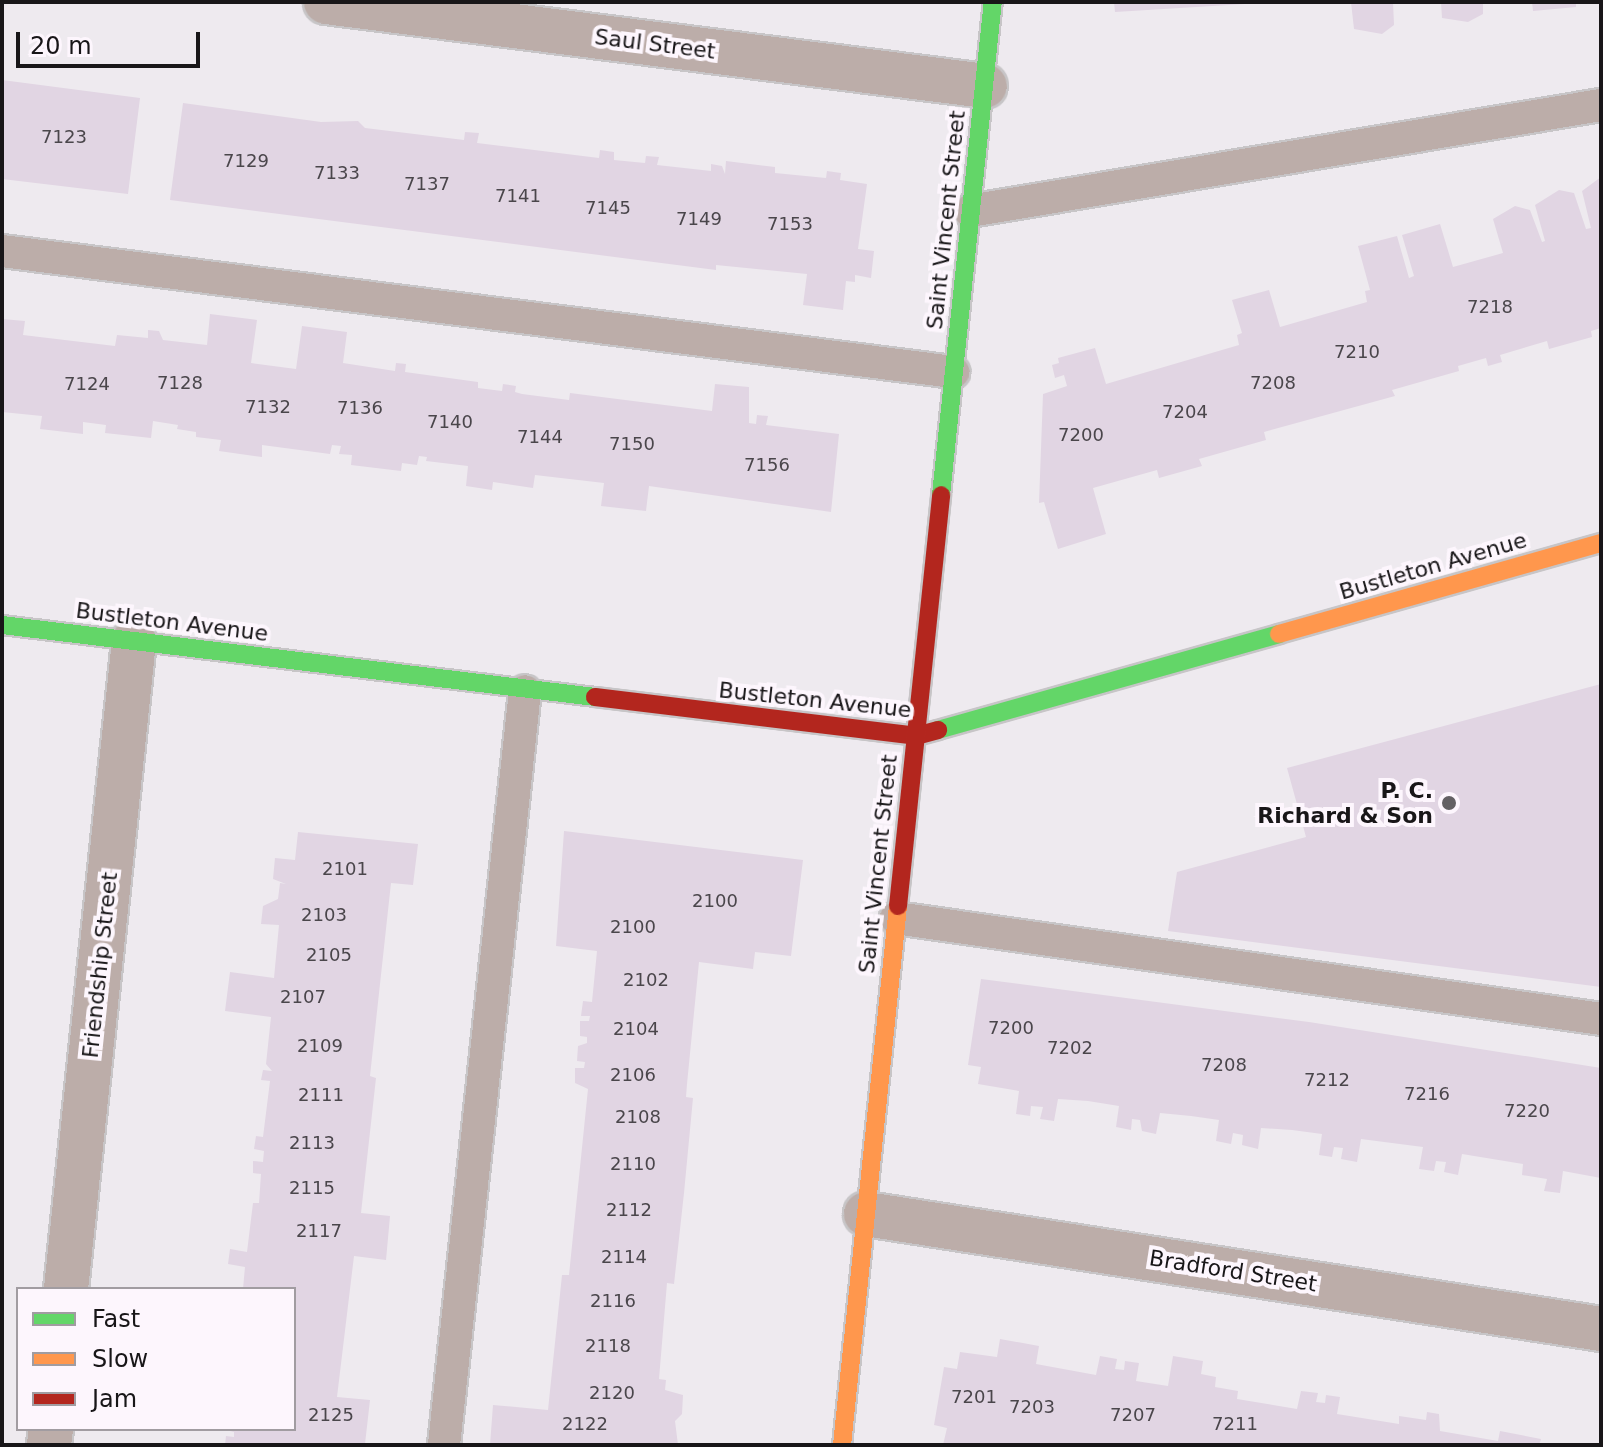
<!DOCTYPE html>
<style>
body{margin:0}
#map{position:relative;width:1603px;height:1447px;overflow:hidden;background:#eeeaef;font-family:"DejaVu Sans",sans-serif}
div>[style]{position:absolute}
.building>*{inset:0;background:#e1d5e3}
.roads{filter:drop-shadow(2px 0 #c7c5c7) drop-shadow(-2px 0 #c7c5c7) drop-shadow(0 2px #c7c5c7) drop-shadow(0 -2px #c7c5c7)}
.lane>*{height:32px;margin:-16px;padding:0 16px;transform-origin:16px;border-radius:16px;background:#bcada9}
.street>*{height:44px;margin:-22px;padding:0 22px;transform-origin:22px;border-radius:22px;background:#bcada9}
.fast>*{height:18px;margin:-9px;padding:0 9px;transform-origin:9px;border-radius:9px;background:#63d668}
.slow>*{height:18px;margin:-9px;padding:0 9px;transform-origin:9px;border-radius:9px;background:#ff974d}
.jam>*{height:18px;margin:-9px;padding:0 9px;transform-origin:9px;border-radius:9px;background:#b3261e}
.dots>*{width:22px;height:22px;translate:-50% -50%;box-sizing:border-box;border:4px solid #fdf6fd;border-radius:50%}
span{translate:-50% -50%;white-space:nowrap;text-align:center;line-height:1.15;-webkit-text-stroke:8px #fdf6fd;paint-order:stroke}
.number-label{font-size:18px;color:#4a464b}
.number-label span{-webkit-text-stroke-width:0}
.street-label{font-size:22px;color:#181618}
.poi-label{font-size:22px;color:#181618;font-weight:700}
.right{translate:-100% -50%;text-align:right}
.frame{position:absolute;inset:0;border:4px solid #181618;pointer-events:none}
.legend{position:absolute;left:16px;top:1287px;width:280px;height:144px;box-sizing:border-box;background:#fdf6fd;border:2px solid #a19ca1;margin:0;padding:10px 14px;list-style:none;font-size:24px;color:#181618}
.legend li{display:flex;align-items:center;gap:16px;height:40px}
.legend b{width:40px;border:2px solid #a19ca1}
.scale{position:absolute;left:16px;top:32px;width:184px;height:36px;box-sizing:border-box;border:4px solid #181618;border-top:0;padding-left:10px;font-size:24px;line-height:28px;white-space:nowrap;color:#181618;-webkit-text-stroke:6px #fdf6fd;paint-order:stroke}
</style>
<div id="map">
<div class="building">
<i style="clip-path:polygon(1114px 2px,1245px 2px,1245px 4px,1115px 12px)"></i>
<i style="clip-path:polygon(1351px 2px,1393px 2px,1394px 25px,1382px 34px,1354px 29px)"></i>
<i style="clip-path:polygon(1441px 2px,1483px 2px,1483px 14px,1468px 22px,1442px 18px)"></i>
<i style="clip-path:polygon(1532px 2px,1576px 2px,1576px 7px,1533px 11px)"></i>
<i style="clip-path:polygon(2px 80px,140px 98px,128px 194px,2px 179px)"></i>
<i style="clip-path:polygon(183px 103px,321px 122px,358px 121px,365px 128px,464px 140px,465px 132px,479px 133px,477px 143px,599px 158px,600px 150px,614px 152px,614px 160px,645px 163px,646px 156px,659px 157px,657px 165px,711px 171px,711px 164px,722px 166px,725px 174px,726px 161px,775px 167px,775px 173px,826px 178px,827px 171px,841px 173px,840px 180px,867px 184px,858px 249px,874px 251px,871px 278px,855px 275px,855px 282px,846px 281px,843px 310px,803px 305px,807px 274px,716px 265px,716px 270px,170px 200px)"></i>
<i style="clip-path:polygon(1601px 177px,1601px 328px,1591px 331px,1592px 337px,1549px 349px,1547px 341px,1500px 355px,1502px 362px,1488px 366px,1486px 358px,1458px 366px,1459px 371px,1392px 390px,1395px 396px,1264px 432px,1266px 440px,1199px 459px,1202px 466px,1159px 478px,1157px 470px,1093px 488px,1106px 534px,1058px 549px,1044px 502px,1039px 503px,1043px 394px,1067px 386px,1064px 375px,1055px 378px,1052px 365px,1059px 363px,1058px 358px,1095px 348px,1106px 384px,1239px 345px,1237px 335px,1242px 333px,1232px 300px,1269px 290px,1280px 327px,1367px 302px,1365px 291px,1370px 290px,1358px 246px,1397px 236px,1409px 278px,1414px 276px,1402px 235px,1440px 224px,1453px 267px,1503px 253px,1493px 219px,1515px 206px,1530px 210px,1542px 242px,1545px 241px,1535px 205px,1559px 190px,1574px 193px,1586px 229px,1591px 228px,1582px 191px)"></i>
<i style="clip-path:polygon(210px 314px,257px 320px,251px 363px,296px 369px,302px 326px,347px 332px,343px 363px,395px 371px,396px 363px,406px 364px,405px 372px,478px 382px,478px 388px,502px 391px,503px 384px,516px 386px,515px 392px,522px 394px,569px 400px,570px 393px,712px 411px,715px 384px,749px 387px,749px 423px,756px 424px,757px 415px,768px 416px,766px 425px,839px 434px,831px 512px,649px 486px,646px 511px,601px 506px,604px 483px,535px 475px,533px 488px,493px 482px,492px 490px,466px 486px,468px 466px,426px 461px,427px 457px,419px 456px,417px 465px,402px 463px,401px 471px,351px 465px,352px 455px,339px 454px,341px 446px,332px 445px,330px 454px,262px 445px,262px 457px,219px 451px,221px 440px,196px 437px,196px 432px,177px 429px,178px 425px,153px 421px,151px 438px,105px 433px,106px 425px,83px 422px,83px 434px,40px 429px,42px 416px,2px 412px,2px 319px,25px 321px,23px 335px,115px 346px,117px 335px,148px 338px,148px 330px,159px 331px,163px 340px,207px 345px)"></i>
<i style="clip-path:polygon(1601px 684px,1601px 987px,1168px 931px,1177px 872px,1306px 837px,1287px 768px)"></i>
<i style="clip-path:polygon(564px 831px,803px 860px,791px 956px,755px 952px,753px 969px,699px 962px,687px 1084px,686px 1097px,693px 1098px,684px 1193px,674px 1284px,667px 1283px,659px 1379px,666px 1380px,665px 1390px,683px 1395px,682px 1414px,675px 1421px,678px 1445px,490px 1445px,493px 1405px,548px 1410px,562px 1275px,569px 1275px,588px 1089px,575px 1083px,575px 1068px,584px 1068px,585px 1062px,577px 1061px,578px 1046px,587px 1043px,587px 1037px,580px 1036px,580px 1021px,589px 1021px,590px 1016px,581px 1016px,583px 1001px,592px 1002px,597px 951px,556px 946px)"></i>
<i style="clip-path:polygon(298px 832px,418px 844px,413px 885px,391px 883px,370px 1076px,376px 1078px,361px 1213px,390px 1216px,386px 1260px,354px 1256px,337px 1397px,370px 1400px,365px 1444px,225px 1445px,226px 1436px,234px 1437px,234px 1432px,222px 1429px,294px 1429px,294px 1289px,243px 1289px,245px 1267px,228px 1264px,230px 1249px,247px 1252px,253px 1203px,259px 1203px,261px 1174px,253px 1173px,253px 1161px,263px 1162px,264px 1151px,254px 1149px,256px 1136px,263px 1137px,270px 1081px,261px 1080px,263px 1070px,272px 1071px,266px 1064px,271px 1017px,225px 1011px,230px 972px,274px 978px,279px 925px,261px 924px,263px 906px,278px 899px,280px 883px,286px 884px,273px 879px,275px 858px,295px 860px)"></i>
<i style="clip-path:polygon(981px 979px,1309px 1022px,1601px 1068px,1601px 1178px,1563px 1171px,1560px 1193px,1544px 1191px,1547px 1179px,1522px 1175px,1523px 1164px,1462px 1154px,1458px 1175px,1444px 1172px,1446px 1162px,1436px 1161px,1434px 1171px,1419px 1169px,1423px 1147px,1361px 1139px,1357px 1162px,1341px 1159px,1343px 1148px,1334px 1147px,1332px 1157px,1319px 1155px,1322px 1134px,1292px 1130px,1261px 1128px,1258px 1149px,1242px 1145px,1243px 1135px,1233px 1133px,1231px 1144px,1216px 1141px,1219px 1120px,1191px 1116px,1160px 1113px,1156px 1134px,1142px 1131px,1140px 1120px,1132px 1119px,1131px 1130px,1116px 1127px,1119px 1106px,1088px 1101px,1058px 1099px,1054px 1121px,1040px 1119px,1043px 1107px,1031px 1106px,1030px 1116px,1016px 1114px,1019px 1091px,978px 1084px,981px 1067px,968px 1065px)"></i>
<i style="clip-path:polygon(1000px 1339px,1039px 1346px,1036px 1364px,1096px 1375px,1100px 1356px,1117px 1359px,1115px 1369px,1124px 1370px,1125px 1361px,1139px 1363px,1136px 1381px,1168px 1386px,1173px 1356px,1203px 1361px,1201px 1374px,1216px 1377px,1215px 1387px,1238px 1391px,1237px 1399px,1297px 1409px,1301px 1391px,1318px 1393px,1316px 1402px,1325px 1403px,1326px 1395px,1340px 1397px,1337px 1414px,1399px 1424px,1399px 1416px,1426px 1420px,1427px 1412px,1439px 1414px,1440px 1431px,1498px 1441px,1500px 1431px,1541px 1439px,1539px 1445px,943px 1445px,947px 1428px,934px 1425px,944px 1367px,957px 1369px,960px 1352px,997px 1357px)"></i>
</div>
<div class="roads">
<div class="lane">
<i style="left:970px;top:211px;width:640px;rotate:-9.54deg"></i>
<i style="left:2px;top:251px;width:959px;rotate:7.25deg"></i>
<i style="left:896px;top:918px;width:712px;rotate:8.15deg"></i>
<i style="left:444px;top:1445px;width:758px;rotate:-83.87deg"></i>
</div>
<div class="street">
<i style="left:326px;top:2px;width:664px;rotate:7.26deg"></i>
<i style="left:866px;top:1214px;width:744px;rotate:8.89deg"></i>
<i style="left:66px;top:1289px;width:652px;rotate:-84.01deg"></i>
<i style="left:49px;top:1445px;width:16px;rotate:-83deg"></i>
</div>
<div class="fast">
<i style="left:941px;top:495px;width:496px;rotate:-84deg"></i>
<i style="left:2px;top:625px;width:597px;rotate:6.92deg"></i>
<i style="left:938px;top:730px;width:354px;rotate:-15.7deg"></i>
</div>
<div class="slow">
<i style="left:1279px;top:634px;width:335px;rotate:-15.8deg"></i>
<i style="left:842px;top:1445px;width:542px;rotate:-84.07deg"></i>
</div>
<div class="jam">
<i style="left:595px;top:697px;width:323px;rotate:6.9deg"></i>
<i style="left:916px;top:736px;width:23px;rotate:-15deg"></i>
<i style="left:898px;top:906px;width:413px;rotate:-84deg"></i>
</div>
</div>
<div class="dots">
<i style="left:1449px;top:803px;background:#636063"></i>
</div>
<div class="number-label">
<span style="left:64px;top:137px">7123</span>
<span style="left:246px;top:161px">7129</span>
<span style="left:337px;top:173px">7133</span>
<span style="left:427px;top:184px">7137</span>
<span style="left:518px;top:196px">7141</span>
<span style="left:608px;top:208px">7145</span>
<span style="left:699px;top:219px">7149</span>
<span style="left:790px;top:224px">7153</span>
<span style="left:1490px;top:307px">7218</span>
<span style="left:1357px;top:352px">7210</span>
<span style="left:180px;top:383px">7128</span>
<span style="left:1273px;top:383px">7208</span>
<span style="left:87px;top:384px">7124</span>
<span style="left:268px;top:407px">7132</span>
<span style="left:360px;top:408px">7136</span>
<span style="left:1185px;top:412px">7204</span>
<span style="left:450px;top:422px">7140</span>
<span style="left:1081px;top:435px">7200</span>
<span style="left:540px;top:437px">7144</span>
<span style="left:632px;top:444px">7150</span>
<span style="left:767px;top:465px">7156</span>
<span style="left:345px;top:869px">2101</span>
<span style="left:715px;top:901px">2100</span>
<span style="left:324px;top:915px">2103</span>
<span style="left:633px;top:927px">2100</span>
<span style="left:329px;top:955px">2105</span>
<span style="left:646px;top:980px">2102</span>
<span style="left:303px;top:997px">2107</span>
<span style="left:1011px;top:1028px">7200</span>
<span style="left:636px;top:1029px">2104</span>
<span style="left:320px;top:1046px">2109</span>
<span style="left:1070px;top:1048px">7202</span>
<span style="left:1224px;top:1065px">7208</span>
<span style="left:633px;top:1075px">2106</span>
<span style="left:1327px;top:1080px">7212</span>
<span style="left:1427px;top:1094px">7216</span>
<span style="left:321px;top:1095px">2111</span>
<span style="left:1527px;top:1111px">7220</span>
<span style="left:638px;top:1117px">2108</span>
<span style="left:312px;top:1143px">2113</span>
<span style="left:633px;top:1164px">2110</span>
<span style="left:312px;top:1188px">2115</span>
<span style="left:629px;top:1210px">2112</span>
<span style="left:319px;top:1231px">2117</span>
<span style="left:624px;top:1257px">2114</span>
<span style="left:613px;top:1301px">2116</span>
<span style="left:608px;top:1346px">2118</span>
<span style="left:612px;top:1393px">2120</span>
<span style="left:974px;top:1397px">7201</span>
<span style="left:1032px;top:1407px">7203</span>
<span style="left:331px;top:1415px">2125</span>
<span style="left:1133px;top:1415px">7207</span>
<span style="left:585px;top:1424px">2122</span>
<span style="left:1235px;top:1424px">7211</span>
</div>
<div class="street-label">
<span style="left:655px;top:44px;rotate:7deg">Saul Street</span>
<span style="left:946px;top:220px;rotate:-84deg">Saint Vincent Street</span>
<span style="left:1433px;top:566px;rotate:-16deg">Bustleton Avenue</span>
<span style="left:172px;top:622px;rotate:7deg">Bustleton Avenue</span>
<span style="left:815px;top:700px;rotate:6deg">Bustleton Avenue</span>
<span style="left:878px;top:864px;rotate:-84deg">Saint Vincent Street</span>
<span style="left:100px;top:965px;rotate:-84deg">Friendship Street</span>
<span style="left:1233px;top:1271px;rotate:9deg">Bradford Street</span>
</div>
<div class="poi-label">
<span class="right" style="left:1433px;top:803px">P. C.<br>Richard &amp; Son</span>
</div>
<div class="frame"></div>
<ul class="legend">
<li><b style="height:10px;background:#63d668"></b>Fast</li>
<li><b style="height:10px;background:#ff974d"></b>Slow</li>
<li><b style="height:10px;background:#b3261e"></b>Jam</li>
</ul>
<div class="scale">20 m</div>
</div>
